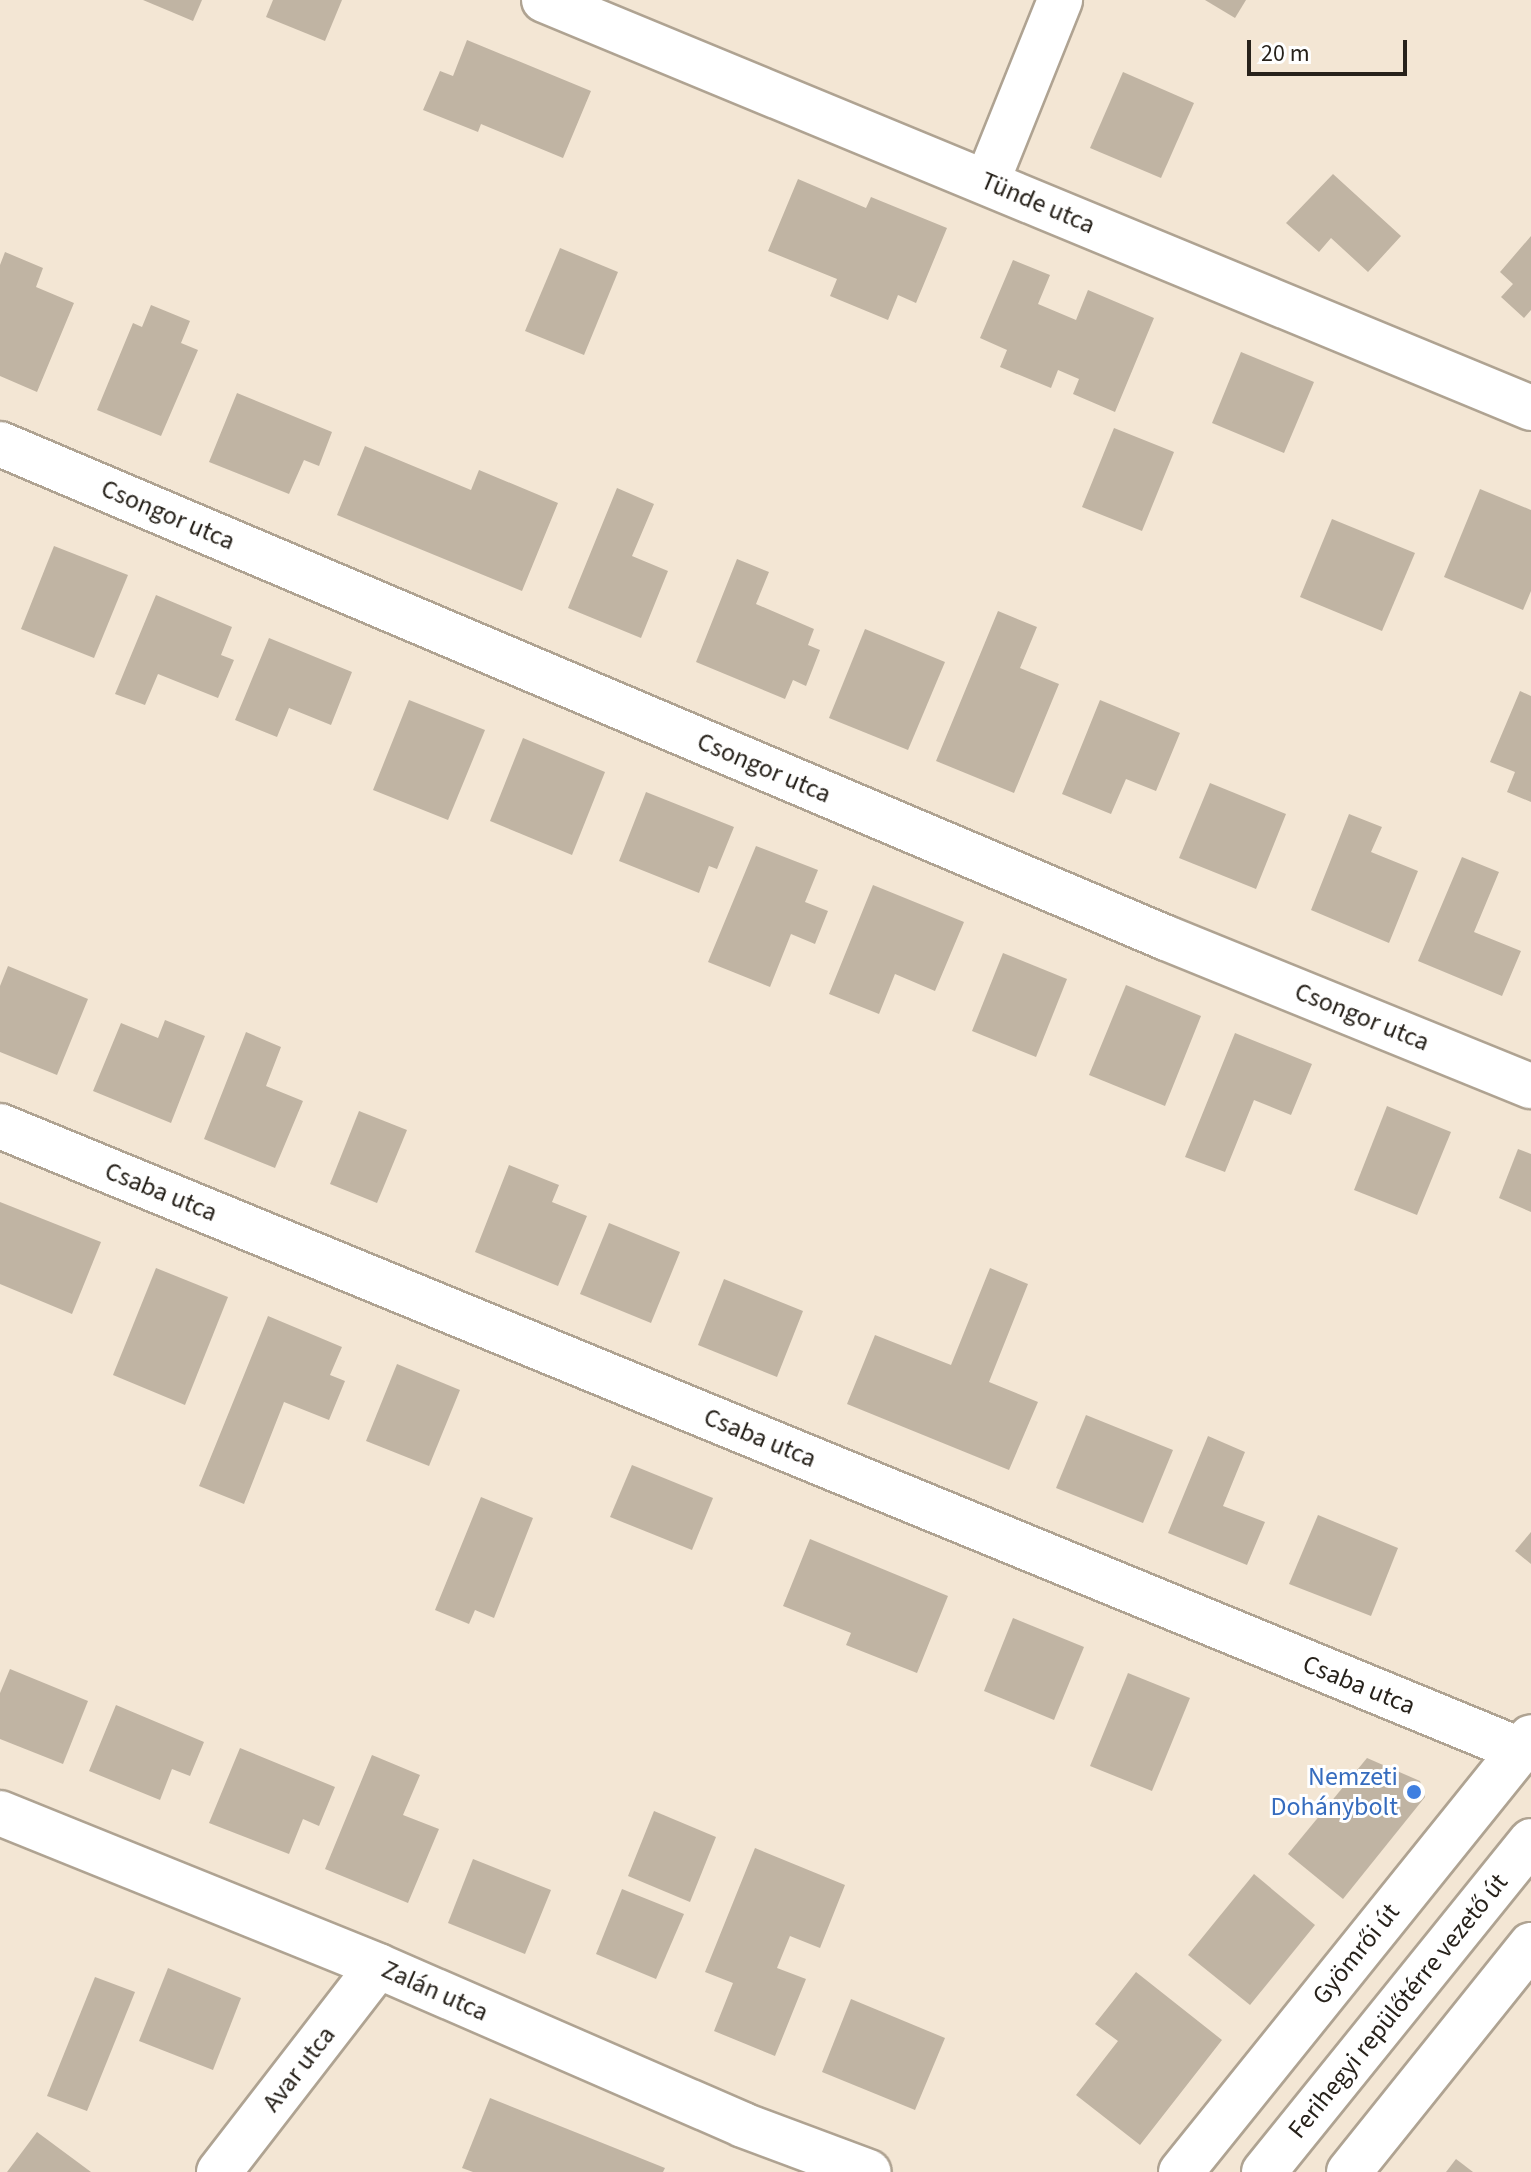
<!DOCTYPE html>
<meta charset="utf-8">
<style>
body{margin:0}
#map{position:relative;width:1531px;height:2172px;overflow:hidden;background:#f3e6d4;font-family:"Source Sans 3",sans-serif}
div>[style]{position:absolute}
.building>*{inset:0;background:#c0b4a3}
.roads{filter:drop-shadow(2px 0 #afa392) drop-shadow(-2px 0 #afa392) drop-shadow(0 2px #afa392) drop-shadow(0 -2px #afa392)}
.minor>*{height:44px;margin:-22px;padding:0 22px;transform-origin:22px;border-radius:22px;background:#fff}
.tertiary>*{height:44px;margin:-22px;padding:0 22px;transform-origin:22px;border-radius:22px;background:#fff}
.primary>*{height:44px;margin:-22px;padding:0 22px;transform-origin:22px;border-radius:22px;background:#fff}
.dots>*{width:22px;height:22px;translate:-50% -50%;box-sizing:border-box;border:4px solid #fff;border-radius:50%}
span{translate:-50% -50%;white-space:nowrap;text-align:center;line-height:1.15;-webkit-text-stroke:6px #fff;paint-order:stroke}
.street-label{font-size:26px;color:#27221b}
.shop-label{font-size:26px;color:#366cbe}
.right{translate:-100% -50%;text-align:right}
.scale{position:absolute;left:1247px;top:40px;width:160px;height:36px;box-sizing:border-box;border:4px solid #27221b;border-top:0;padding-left:10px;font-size:24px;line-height:28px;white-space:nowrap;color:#27221b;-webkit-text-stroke:6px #fff;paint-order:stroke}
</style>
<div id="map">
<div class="building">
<i style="clip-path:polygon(143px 0,202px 0,193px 21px)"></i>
<i style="clip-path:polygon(273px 0,342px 0,325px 41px,266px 17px)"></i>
<i style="clip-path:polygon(1205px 0,1246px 0,1235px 18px)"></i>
<i style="clip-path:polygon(467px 40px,591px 91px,563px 158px,481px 124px,478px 132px,423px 110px,440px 71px,453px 76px)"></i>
<i style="clip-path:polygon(1123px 72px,1194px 103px,1161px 178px,1090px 148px)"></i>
<i style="clip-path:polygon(1333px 174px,1401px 236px,1368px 272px,1331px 238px,1319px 252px,1286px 223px)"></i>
<i style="clip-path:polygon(798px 179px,866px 208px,871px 197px,947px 228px,916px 303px,898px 295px,888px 320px,830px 296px,837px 279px,768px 251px)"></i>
<i style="clip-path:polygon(1531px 236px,1531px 310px,1524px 318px,1501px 297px,1513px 284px,1500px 272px)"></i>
<i style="clip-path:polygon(560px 248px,618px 272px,584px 355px,525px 331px)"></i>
<i style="clip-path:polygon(5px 252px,43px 268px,36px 287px,74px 303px,37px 392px,0 376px,0 265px)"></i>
<i style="clip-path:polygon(1013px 260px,1050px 275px,1038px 304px,1076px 320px,1088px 290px,1154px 318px,1115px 412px,1073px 394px,1079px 379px,1058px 370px,1051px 388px,1000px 367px,1007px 350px,980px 338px)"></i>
<i style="clip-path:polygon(151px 305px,190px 321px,181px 343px,198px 350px,161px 436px,97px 410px,133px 323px,142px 327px)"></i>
<i style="clip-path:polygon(1241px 352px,1314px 382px,1284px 453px,1212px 423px)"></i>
<i style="clip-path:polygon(237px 393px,332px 432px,319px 466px,304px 460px,289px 494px,209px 462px)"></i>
<i style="clip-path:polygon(1114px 428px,1174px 452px,1142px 531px,1082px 507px)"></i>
<i style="clip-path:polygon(365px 446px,471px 490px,479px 470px,558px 503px,522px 591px,337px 515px)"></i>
<i style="clip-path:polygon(617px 488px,654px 504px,632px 556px,668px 571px,641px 638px,568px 608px)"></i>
<i style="clip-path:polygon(1480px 489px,1531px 510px,1531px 591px,1523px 610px,1444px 577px)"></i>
<i style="clip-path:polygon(1332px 519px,1415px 553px,1382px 631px,1300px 597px)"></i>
<i style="clip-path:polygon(54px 546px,128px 575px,94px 658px,21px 629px)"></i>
<i style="clip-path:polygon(737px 559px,769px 572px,756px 604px,814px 629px,808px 645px,820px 650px,806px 686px,793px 680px,785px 699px,696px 662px)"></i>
<i style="clip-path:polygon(156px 595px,232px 627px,221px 655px,234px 660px,218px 698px,158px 674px,145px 705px,115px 694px)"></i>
<i style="clip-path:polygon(998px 611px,1037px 627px,1020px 668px,1059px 684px,1014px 793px,936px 761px)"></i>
<i style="clip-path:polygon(865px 629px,945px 662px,908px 750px,829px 718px)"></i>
<i style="clip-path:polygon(269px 638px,352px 672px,331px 725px,289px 708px,277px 737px,235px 720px)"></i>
<i style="clip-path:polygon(1520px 691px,1531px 696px,1531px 802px,1507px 792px,1515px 772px,1490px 762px)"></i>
<i style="clip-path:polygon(409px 700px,485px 730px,448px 820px,373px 790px)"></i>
<i style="clip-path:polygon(1100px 700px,1180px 733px,1156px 791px,1126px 779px,1111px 814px,1062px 794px)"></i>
<i style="clip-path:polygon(523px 738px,605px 772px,572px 855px,490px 821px)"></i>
<i style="clip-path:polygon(1210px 783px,1286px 814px,1256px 889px,1179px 858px)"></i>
<i style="clip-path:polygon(646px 792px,734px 827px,717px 869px,709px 866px,699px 893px,619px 861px)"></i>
<i style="clip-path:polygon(1349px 814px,1382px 827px,1371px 852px,1418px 871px,1389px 943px,1311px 910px)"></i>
<i style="clip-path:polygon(756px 846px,818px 870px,805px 902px,828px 911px,815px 944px,791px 934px,770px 987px,708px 962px)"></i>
<i style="clip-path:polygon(1462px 857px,1499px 872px,1474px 932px,1521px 951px,1502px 996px,1418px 961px)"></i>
<i style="clip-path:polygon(873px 885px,964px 922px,935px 991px,895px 974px,879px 1014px,829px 994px)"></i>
<i style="clip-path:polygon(1003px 953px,1067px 979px,1036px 1057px,972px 1031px)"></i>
<i style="clip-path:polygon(8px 966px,88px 999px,57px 1075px,0 1052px,0 986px)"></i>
<i style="clip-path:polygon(1126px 985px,1201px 1016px,1165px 1106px,1089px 1075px)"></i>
<i style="clip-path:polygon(165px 1020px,205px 1036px,171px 1123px,93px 1091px,121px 1023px,158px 1038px)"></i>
<i style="clip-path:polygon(246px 1032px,281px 1047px,266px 1086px,303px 1101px,275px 1168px,204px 1139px)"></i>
<i style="clip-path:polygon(1235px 1033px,1312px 1064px,1291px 1115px,1254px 1100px,1225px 1172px,1185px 1157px)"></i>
<i style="clip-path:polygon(1387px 1106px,1451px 1132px,1417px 1215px,1354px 1190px)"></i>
<i style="clip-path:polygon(359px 1111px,407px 1130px,377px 1203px,330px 1184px)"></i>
<i style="clip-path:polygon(1518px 1149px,1531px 1154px,1531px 1212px,1499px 1198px)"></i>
<i style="clip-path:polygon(509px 1165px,559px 1185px,552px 1202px,587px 1216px,558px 1286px,475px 1252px)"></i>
<i style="clip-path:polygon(0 1202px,101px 1242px,72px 1314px,0 1284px)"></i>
<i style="clip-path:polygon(609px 1223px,680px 1252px,651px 1323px,580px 1294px)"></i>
<i style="clip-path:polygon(156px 1268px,228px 1297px,185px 1405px,113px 1375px)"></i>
<i style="clip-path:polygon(990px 1268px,1028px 1284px,989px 1382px,1038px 1402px,1009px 1470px,847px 1404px,875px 1335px,951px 1365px)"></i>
<i style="clip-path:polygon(724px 1279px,803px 1311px,777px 1377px,698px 1345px)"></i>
<i style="clip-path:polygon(268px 1316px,342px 1347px,330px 1375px,345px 1381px,329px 1420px,284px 1402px,244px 1504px,199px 1486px)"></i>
<i style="clip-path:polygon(397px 1364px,460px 1390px,429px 1466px,366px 1441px)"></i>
<i style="clip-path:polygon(1086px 1415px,1173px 1450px,1143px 1523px,1056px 1488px)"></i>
<i style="clip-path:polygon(1208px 1436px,1245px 1452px,1223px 1506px,1265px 1522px,1247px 1565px,1168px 1533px)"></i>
<i style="clip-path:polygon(632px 1465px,713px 1498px,692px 1550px,610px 1517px)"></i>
<i style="clip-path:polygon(481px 1497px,533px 1518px,494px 1618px,475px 1610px,469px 1624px,435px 1610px)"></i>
<i style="clip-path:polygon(1318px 1515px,1398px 1548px,1371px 1616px,1289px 1584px)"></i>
<i style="clip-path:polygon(1531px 1532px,1531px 1564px,1515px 1551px)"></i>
<i style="clip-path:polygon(810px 1539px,948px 1596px,917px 1673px,846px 1645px,851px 1633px,783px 1606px)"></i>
<i style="clip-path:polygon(1013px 1618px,1084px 1647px,1054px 1720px,984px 1691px)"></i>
<i style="clip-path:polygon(10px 1669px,88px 1701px,63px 1764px,0 1739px,0 1693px)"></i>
<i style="clip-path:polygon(1128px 1673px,1190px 1698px,1152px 1791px,1090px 1766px)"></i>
<i style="clip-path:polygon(116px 1705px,204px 1742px,190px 1776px,172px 1769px,160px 1800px,89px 1771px)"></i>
<i style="clip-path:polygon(240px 1748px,335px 1787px,319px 1826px,303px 1819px,289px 1854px,209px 1823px)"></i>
<i style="clip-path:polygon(372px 1755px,420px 1775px,403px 1815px,439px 1829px,408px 1903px,325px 1869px)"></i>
<i style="clip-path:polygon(1367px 1758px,1420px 1781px,1425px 1797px,1343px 1899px,1288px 1854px)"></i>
<i style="clip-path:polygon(654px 1811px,716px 1837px,690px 1902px,628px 1876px)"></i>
<i style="clip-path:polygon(755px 1848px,845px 1885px,820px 1948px,790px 1936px,777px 1968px,806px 1979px,775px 2056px,714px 2031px,733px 1983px,705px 1972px)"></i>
<i style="clip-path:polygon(473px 1859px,551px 1890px,525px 1954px,448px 1923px)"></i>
<i style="clip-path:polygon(1254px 1874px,1315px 1925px,1250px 2005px,1188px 1955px)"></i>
<i style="clip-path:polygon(622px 1889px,684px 1914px,656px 1979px,596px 1954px)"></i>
<i style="clip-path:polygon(168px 1968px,241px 1998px,213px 2070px,139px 2041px)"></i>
<i style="clip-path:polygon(1136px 1972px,1222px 2040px,1140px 2145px,1076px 2095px,1118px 2041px,1095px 2024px)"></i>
<i style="clip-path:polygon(95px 1977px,135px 1992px,87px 2111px,47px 2096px)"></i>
<i style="clip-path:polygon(851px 1999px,945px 2038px,915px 2110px,822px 2072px)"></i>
<i style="clip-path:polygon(490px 2098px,665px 2168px,663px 2172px,473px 2172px,462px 2168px)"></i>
<i style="clip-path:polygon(37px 2132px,91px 2172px,7px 2172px)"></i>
<i style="clip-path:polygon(1456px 2159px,1473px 2172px,1446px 2172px)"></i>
</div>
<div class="roads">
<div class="minor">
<i style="left:544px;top:0;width:1068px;rotate:22.46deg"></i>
<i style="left:987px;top:182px;width:196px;rotate:-68.1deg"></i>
<i style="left:0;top:444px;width:1266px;rotate:22.96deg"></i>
<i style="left:1166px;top:938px;width:394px;rotate:22.1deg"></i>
<i style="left:0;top:1126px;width:1643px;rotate:22.32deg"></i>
<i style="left:0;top:1813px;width:408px;rotate:22deg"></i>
<i style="left:378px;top:1966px;width:398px;rotate:23.5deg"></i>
<i style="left:743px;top:2125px;width:134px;rotate:20.5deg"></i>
<i style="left:219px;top:2172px;width:260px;rotate:-52.3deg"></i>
</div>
<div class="tertiary">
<i style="left:1181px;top:2172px;width:558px;rotate:-51.18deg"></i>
<i style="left:1349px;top:2172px;width:291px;rotate:-51.3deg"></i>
</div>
<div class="primary">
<i style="left:1264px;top:2172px;width:425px;rotate:-51.1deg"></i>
</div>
</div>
<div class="dots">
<i style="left:1414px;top:1792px;background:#3f7fe0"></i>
</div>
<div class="street-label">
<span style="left:1038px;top:203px;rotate:23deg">Tünde utca</span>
<span style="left:168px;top:515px;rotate:23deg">Csongor utca</span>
<span style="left:764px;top:768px;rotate:23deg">Csongor utca</span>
<span style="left:1362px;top:1017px;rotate:22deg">Csongor utca</span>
<span style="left:161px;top:1192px;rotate:22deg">Csaba utca</span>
<span style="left:760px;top:1438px;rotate:22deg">Csaba utca</span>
<span style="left:1359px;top:1685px;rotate:22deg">Csaba utca</span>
<span style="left:1356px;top:1954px;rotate:-51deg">Gyömrői út</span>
<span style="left:435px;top:1991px;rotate:24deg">Zalán utca</span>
<span style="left:1398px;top:2006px;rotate:-51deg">Ferihegyi repülőtérre vezető út</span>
<span style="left:299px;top:2069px;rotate:-52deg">Avar utca</span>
</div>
<div class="shop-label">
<span class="right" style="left:1398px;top:1792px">Nemzeti<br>Dohánybolt</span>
</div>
<div class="scale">20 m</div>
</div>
